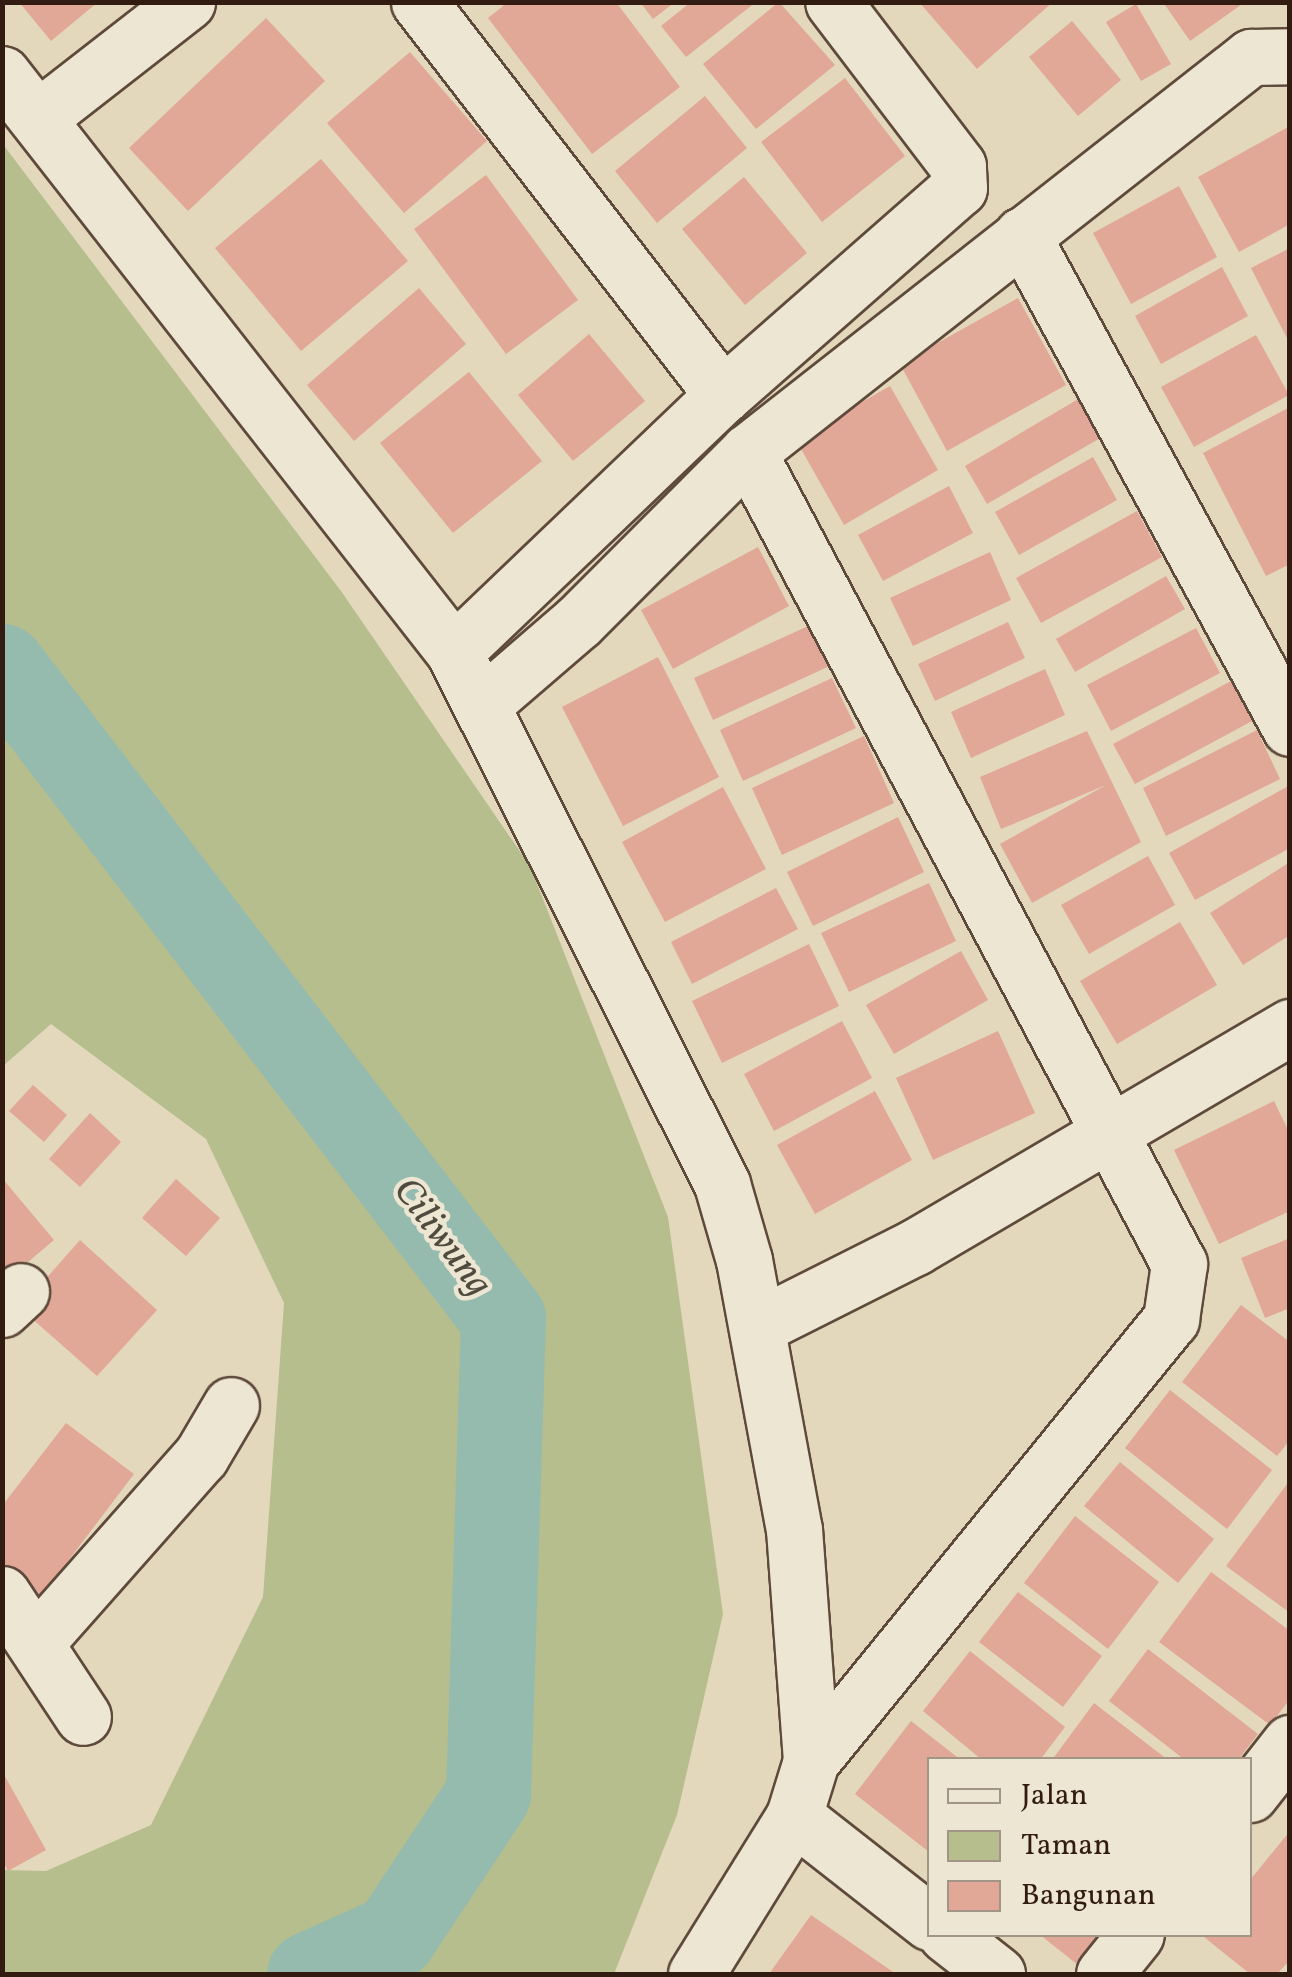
<!DOCTYPE html>
<style>
body{margin:0}
#map{position:relative;width:1292px;height:1977px;overflow:hidden;background:#e3d8bb;font-family:Vollkorn,serif}
div>[style]{position:absolute}
.green>*{inset:0;background:#b6be8e}
.river>*{height:85px;margin:-42.5px;padding:0 42.5px;transform-origin:42.5px;border-radius:42.5px;background:#95baae}
.building>*{inset:0;background:#e1a797}
.roads{filter:drop-shadow(2px 0 #5e4a3b) drop-shadow(-2px 0 #5e4a3b) drop-shadow(0 2px #5e4a3b) drop-shadow(0 -2px #5e4a3b)}
.street>*{height:55px;margin:-27.5px;padding:0 27.5px;transform-origin:27.5px;border-radius:27.5px;background:#ede6d3}
span{translate:-50% -50%;white-space:nowrap;text-align:center;line-height:1.15;-webkit-text-stroke:9px #ede6d3;paint-order:stroke}
.water-label{font-size:38px;color:#504b3f;font-style:italic}
.frame{position:absolute;inset:0;border:5px solid #321b10;pointer-events:none}
.legend{position:absolute;left:927px;top:1757px;width:325px;height:180px;box-sizing:border-box;background:#ede6d3;border:2px solid #a29585;margin:0;padding:12px 18px;list-style:none;font-size:30px;color:#321b10}
.legend li{display:flex;align-items:center;gap:20px;height:50px}
.legend b{width:50px;border:2px solid #a29585}
</style>
<div id="map">
<div class="green">
<i style="clip-path:polygon(2px 143px,341px 591px,530px 866px,668px 1217px,723px 1614px,677px 1815px,614px 1974px,3px 1974px,3px 1870px,46px 1871px,151px 1825px,263px 1597px,284px 1303px,206px 1139px,51px 1024px,3px 1066px)"></i>
</div>
<div class="river">
<i style="left:2px;top:666px;width:822px;rotate:52.46deg"></i>
<i style="left:503px;top:1318px;width:476px;rotate:91.8deg"></i>
<i style="left:488px;top:1794px;width:170px;rotate:123.5deg"></i>
<i style="left:394px;top:1936px;width:93px;rotate:155.9deg"></i>
</div>
<div class="building">
<i style="clip-path:polygon(19px 2px,98px 2px,51px 41px)"></i>
<i style="clip-path:polygon(508px 2px,616px 2px,680px 87px,592px 154px,488px 18px)"></i>
<i style="clip-path:polygon(640px 2px,675px 2px,653px 19px)"></i>
<i style="clip-path:polygon(691px 2px,756px 2px,686px 57px,661px 26px)"></i>
<i style="clip-path:polygon(779px 2px,835px 65px,756px 129px,703px 64px)"></i>
<i style="clip-path:polygon(919px 2px,1053px 2px,977px 69px)"></i>
<i style="clip-path:polygon(1163px 2px,1245px 2px,1190px 41px)"></i>
<i style="clip-path:polygon(1136px 4px,1171px 64px,1141px 81px,1106px 22px)"></i>
<i style="clip-path:polygon(266px 18px,325px 81px,188px 211px,129px 148px)"></i>
<i style="clip-path:polygon(1072px 21px,1121px 80px,1078px 116px,1029px 57px)"></i>
<i style="clip-path:polygon(410px 52px,487px 141px,404px 213px,327px 123px)"></i>
<i style="clip-path:polygon(845px 78px,905px 156px,822px 222px,761px 142px)"></i>
<i style="clip-path:polygon(705px 96px,747px 148px,657px 223px,615px 171px)"></i>
<i style="clip-path:polygon(1290px 126px,1290px 224px,1239px 252px,1198px 177px)"></i>
<i style="clip-path:polygon(321px 159px,408px 261px,301px 351px,215px 248px)"></i>
<i style="clip-path:polygon(486px 175px,578px 300px,506px 354px,414px 229px)"></i>
<i style="clip-path:polygon(744px 177px,807px 253px,745px 305px,682px 229px)"></i>
<i style="clip-path:polygon(1179px 186px,1217px 257px,1131px 304px,1093px 233px)"></i>
<i style="clip-path:polygon(1290px 248px,1290px 344px,1251px 268px)"></i>
<i style="clip-path:polygon(1222px 267px,1248px 316px,1161px 364px,1135px 316px)"></i>
<i style="clip-path:polygon(419px 288px,466px 344px,354px 441px,307px 385px)"></i>
<i style="clip-path:polygon(1018px 298px,1066px 385px,947px 451px,900px 364px)"></i>
<i style="clip-path:polygon(589px 334px,645px 401px,573px 461px,518px 395px)"></i>
<i style="clip-path:polygon(1256px 335px,1289px 395px,1194px 447px,1161px 387px)"></i>
<i style="clip-path:polygon(469px 372px,542px 461px,453px 533px,380px 443px)"></i>
<i style="clip-path:polygon(890px 386px,938px 470px,844px 525px,796px 440px)"></i>
<i style="clip-path:polygon(1080px 398px,1102px 437px,987px 504px,965px 466px)"></i>
<i style="clip-path:polygon(1290px 407px,1290px 564px,1266px 576px,1203px 453px)"></i>
<i style="clip-path:polygon(1093px 457px,1117px 500px,1019px 555px,995px 512px)"></i>
<i style="clip-path:polygon(949px 486px,973px 533px,883px 581px,858px 535px)"></i>
<i style="clip-path:polygon(1137px 511px,1162px 557px,1041px 623px,1016px 578px)"></i>
<i style="clip-path:polygon(758px 547px,789px 606px,673px 669px,641px 610px)"></i>
<i style="clip-path:polygon(990px 552px,1011px 600px,913px 646px,890px 598px)"></i>
<i style="clip-path:polygon(1166px 576px,1185px 609px,1075px 672px,1056px 639px)"></i>
<i style="clip-path:polygon(817px 622px,836px 663px,713px 720px,694px 678px)"></i>
<i style="clip-path:polygon(1008px 622px,1025px 658px,935px 701px,918px 664px)"></i>
<i style="clip-path:polygon(1196px 628px,1220px 673px,1111px 731px,1087px 685px)"></i>
<i style="clip-path:polygon(658px 657px,719px 777px,623px 826px,562px 707px)"></i>
<i style="clip-path:polygon(1045px 669px,1065px 715px,971px 758px,951px 712px)"></i>
<i style="clip-path:polygon(832px 678px,856px 728px,743px 781px,720px 730px)"></i>
<i style="clip-path:polygon(1233px 680px,1254px 720px,1135px 784px,1113px 744px)"></i>
<i style="clip-path:polygon(1257px 730px,1280px 779px,1166px 836px,1143px 788px)"></i>
<i style="clip-path:polygon(1087px 731px,1141px 842px,1032px 903px,1000px 844px,1106px 785px,1001px 829px,980px 777px)"></i>
<i style="clip-path:polygon(864px 736px,894px 803px,782px 855px,752px 788px)"></i>
<i style="clip-path:polygon(1290px 785px,1290px 848px,1195px 900px,1169px 853px)"></i>
<i style="clip-path:polygon(723px 787px,766px 869px,665px 922px,622px 842px)"></i>
<i style="clip-path:polygon(898px 817px,924px 872px,813px 926px,787px 872px)"></i>
<i style="clip-path:polygon(1148px 856px,1175px 905px,1089px 954px,1061px 905px)"></i>
<i style="clip-path:polygon(1290px 862px,1290px 935px,1243px 965px,1210px 913px)"></i>
<i style="clip-path:polygon(929px 883px,956px 941px,849px 992px,821px 933px)"></i>
<i style="clip-path:polygon(776px 888px,798px 929px,692px 984px,671px 942px)"></i>
<i style="clip-path:polygon(1180px 922px,1217px 985px,1117px 1044px,1080px 981px)"></i>
<i style="clip-path:polygon(809px 944px,839px 1006px,722px 1063px,692px 1001px)"></i>
<i style="clip-path:polygon(961px 951px,988px 1000px,894px 1054px,866px 1005px)"></i>
<i style="clip-path:polygon(842px 1021px,872px 1078px,774px 1131px,744px 1074px)"></i>
<i style="clip-path:polygon(998px 1031px,1035px 1113px,933px 1160px,896px 1078px)"></i>
<i style="clip-path:polygon(33px 1085px,67px 1115px,44px 1142px,9px 1111px)"></i>
<i style="clip-path:polygon(875px 1091px,912px 1160px,815px 1214px,777px 1145px)"></i>
<i style="clip-path:polygon(1274px 1101px,1290px 1134px,1290px 1211px,1219px 1244px,1174px 1150px)"></i>
<i style="clip-path:polygon(90px 1113px,121px 1142px,80px 1187px,49px 1159px)"></i>
<i style="clip-path:polygon(2px 1178px,54px 1240px,2px 1284px)"></i>
<i style="clip-path:polygon(176px 1179px,220px 1218px,186px 1256px,142px 1218px)"></i>
<i style="clip-path:polygon(1290px 1238px,1290px 1308px,1265px 1318px,1241px 1258px)"></i>
<i style="clip-path:polygon(80px 1240px,157px 1310px,97px 1376px,20px 1308px)"></i>
<i style="clip-path:polygon(1241px 1305px,1290px 1342px,1290px 1440px,1277px 1456px,1182px 1382px)"></i>
<i style="clip-path:polygon(1170px 1390px,1272px 1470px,1227px 1529px,1125px 1448px)"></i>
<i style="clip-path:polygon(66px 1423px,134px 1474px,37px 1602px,2px 1576px,2px 1506px)"></i>
<i style="clip-path:polygon(1120px 1462px,1214px 1539px,1178px 1583px,1084px 1506px)"></i>
<i style="clip-path:polygon(1290px 1480px,1290px 1613px,1226px 1566px)"></i>
<i style="clip-path:polygon(1075px 1516px,1159px 1582px,1108px 1649px,1024px 1583px)"></i>
<i style="clip-path:polygon(1211px 1572px,1290px 1631px,1290px 1699px,1270px 1725px,1159px 1642px)"></i>
<i style="clip-path:polygon(1018px 1592px,1102px 1656px,1063px 1707px,979px 1642px)"></i>
<i style="clip-path:polygon(1148px 1649px,1258px 1734px,1238px 1760px,1185px 1760px,1109px 1701px)"></i>
<i style="clip-path:polygon(970px 1651px,1065px 1727px,1040px 1760px,982px 1760px,923px 1711px)"></i>
<i style="clip-path:polygon(1094px 1703px,1168px 1760px,1052px 1760px)"></i>
<i style="clip-path:polygon(911px 1721px,961px 1760px,929px 1760px,929px 1852px,855px 1794px)"></i>
<i style="clip-path:polygon(2px 1771px,46px 1850px,8px 1871px,2px 1860px)"></i>
<i style="clip-path:polygon(1290px 1831px,1290px 1960px,1277px 1974px,1250px 1974px,1204px 1937px,1250px 1934px,1250px 1880px)"></i>
<i style="clip-path:polygon(811px 1915px,896px 1974px,769px 1974px)"></i>
<i style="clip-path:polygon(1039px 1934px,1102px 1934px,1078px 1965px)"></i>
</div>
<div class="roads">
<div class="street">
<i style="left:419px;top:2px;width:497px;rotate:52.3deg"></i>
<i style="left:2px;top:74px;width:734px;rotate:51.97deg"></i>
<i style="left:454px;top:652px;width:596px;rotate:63.26deg"></i>
<i style="left:722px;top:1184px;width:79px;rotate:73.9deg"></i>
<i style="left:744px;top:1260px;width:274px;rotate:79.5deg"></i>
<i style="left:794px;top:1529px;width:233px;rotate:85.8deg"></i>
<i style="left:811px;top:1761px;width:58px;rotate:107.2deg"></i>
<i style="left:794px;top:1816px;width:186px;rotate:121.8deg"></i>
<i style="left:38px;top:118px;width:189px;rotate:-37.9deg"></i>
<i style="left:1022px;top:235px;width:561px;rotate:61.47deg"></i>
<i style="left:748px;top:452px;width:919px;rotate:62.04deg"></i>
<i style="left:1179px;top:1264px;width:56px;rotate:98.3deg"></i>
<i style="left:1171px;top:1319px;width:570px;rotate:129.16deg"></i>
<i style="left:454px;top:652px;width:372px;rotate:-43.7deg"></i>
<i style="left:723px;top:395px;width:314px;rotate:-41.3deg"></i>
<i style="left:959px;top:188px;width:22px;rotate:-93deg"></i>
<i style="left:958px;top:166px;width:206px;rotate:-127.3deg"></i>
<i style="left:484px;top:703px;width:125px;rotate:-40.8deg"></i>
<i style="left:579px;top:621px;width:239px;rotate:-45deg"></i>
<i style="left:748px;top:452px;width:640px;rotate:-38.14deg"></i>
<i style="left:1251px;top:57px;width:39px;rotate:-1deg"></i>
<i style="left:2px;top:1309px;width:26px;rotate:-43deg"></i>
<i style="left:758px;top:1326px;width:176px;rotate:-26.7deg"></i>
<i style="left:915px;top:1247px;width:435px;rotate:-30.4deg"></i>
<i style="left:2px;top:1594px;width:147px;rotate:56.6deg"></i>
<i style="left:38px;top:1640px;width:246px;rotate:-48.5deg"></i>
<i style="left:201px;top:1456px;width:59px;rotate:-59.5deg"></i>
<i style="left:1250px;top:1794px;width:65px;rotate:-51.9deg"></i>
<i style="left:794px;top:1816px;width:172px;rotate:38.1deg"></i>
<i style="left:946px;top:1934px;width:65px;rotate:38.1deg"></i>
<i style="left:1104px;top:1974px;width:51px;rotate:-51.3deg"></i>
</div>
</div>
<div class="water-label">
<span style="left:441px;top:1238px;rotate:53deg">Ciliwung</span>
</div>
<div class="frame"></div>
<ul class="legend">
<li><b style="height:12px;background:#ede6d3"></b>Jalan</li>
<li><b style="height:28px;background:#b6be8e"></b>Taman</li>
<li><b style="height:28px;background:#e1a797"></b>Bangunan</li>
</ul>
</div>
